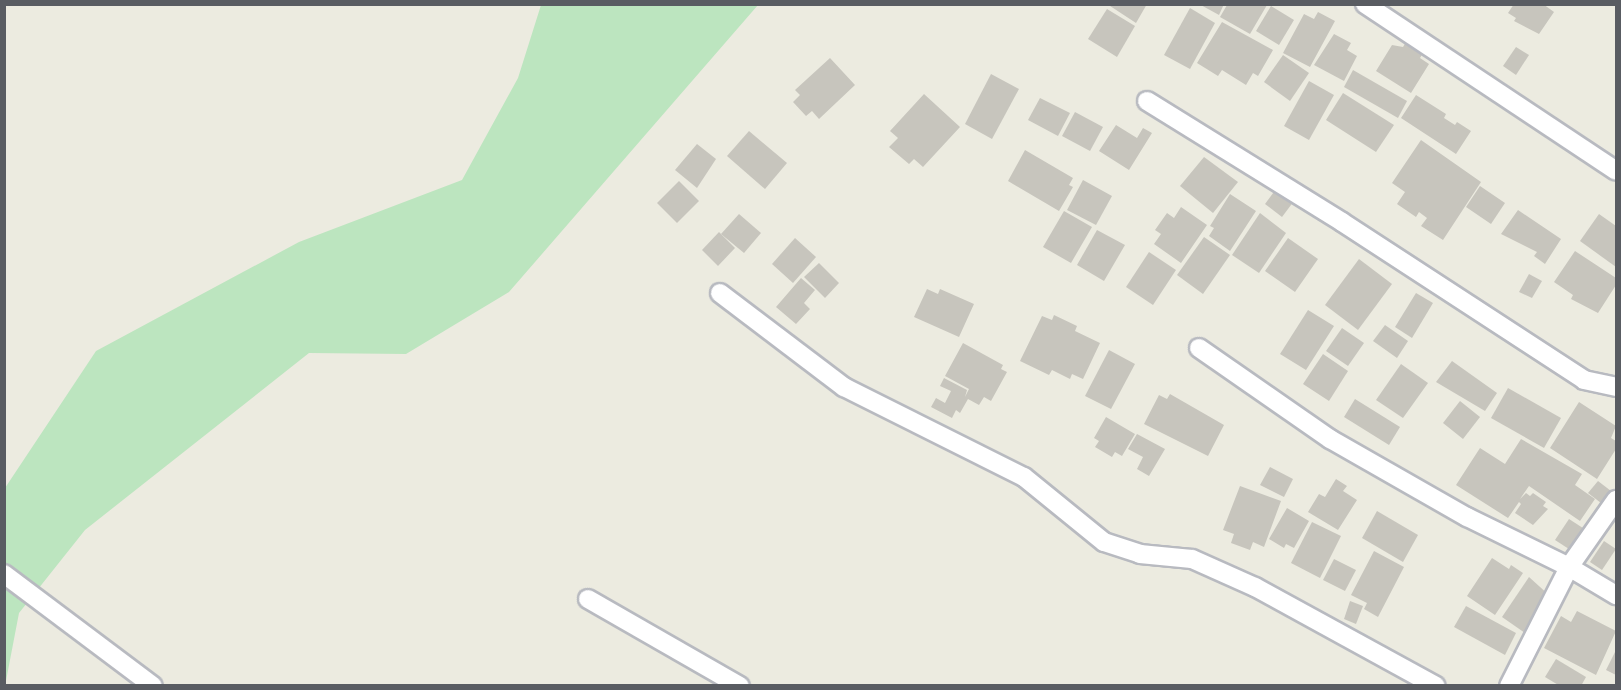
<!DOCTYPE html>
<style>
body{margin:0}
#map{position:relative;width:1621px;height:690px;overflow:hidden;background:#ecebe0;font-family:Lato,sans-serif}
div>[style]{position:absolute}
.green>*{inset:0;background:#bce5bf}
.building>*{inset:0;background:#c7c5bd}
.roads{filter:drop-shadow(2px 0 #b8bac0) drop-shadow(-2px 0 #b8bac0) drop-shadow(0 2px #b8bac0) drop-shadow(0 -2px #b8bac0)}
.minor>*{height:18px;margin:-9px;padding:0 9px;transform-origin:9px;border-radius:9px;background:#fff}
span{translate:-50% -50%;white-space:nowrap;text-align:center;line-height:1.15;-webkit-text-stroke:5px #fff;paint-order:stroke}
.frame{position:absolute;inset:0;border:6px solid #595c62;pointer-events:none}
</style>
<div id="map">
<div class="green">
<i style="clip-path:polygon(541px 5px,758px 5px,509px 292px,406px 354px,309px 353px,85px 530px,19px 613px,5px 686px,5px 488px,96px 351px,299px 242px,462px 180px,518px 78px)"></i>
</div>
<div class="building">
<i style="clip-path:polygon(1107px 4px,1147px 4px,1136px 23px)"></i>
<i style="clip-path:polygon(1199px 4px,1224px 4px,1219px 15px)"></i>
<i style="clip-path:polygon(1514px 4px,1543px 4px,1554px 12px,1539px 34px,1514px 21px,1516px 18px,1508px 13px)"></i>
<i style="clip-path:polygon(1227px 5px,1267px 5px,1250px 34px,1220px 17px)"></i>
<i style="clip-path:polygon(1271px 6px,1294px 20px,1279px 45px,1256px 31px)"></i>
<i style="clip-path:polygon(1190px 8px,1215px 23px,1190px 69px,1164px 55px)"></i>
<i style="clip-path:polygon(1107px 9px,1135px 26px,1117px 57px,1088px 39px)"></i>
<i style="clip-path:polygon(1318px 12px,1335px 21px,1310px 67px,1283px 53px,1304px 14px,1314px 19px)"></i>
<i style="clip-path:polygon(1222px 22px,1273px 50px,1258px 76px,1253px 73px,1246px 85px,1222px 70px,1218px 76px,1197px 63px)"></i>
<i style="clip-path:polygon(1334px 34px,1351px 43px,1347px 50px,1357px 56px,1344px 81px,1314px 65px)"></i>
<i style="clip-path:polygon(1406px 42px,1423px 53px,1420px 58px,1429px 64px,1411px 93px,1376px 71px,1392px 45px,1403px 47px)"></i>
<i style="clip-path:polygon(1516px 47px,1529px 55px,1516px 75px,1503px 66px)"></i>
<i style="clip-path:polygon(1283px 55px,1309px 73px,1290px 101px,1264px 82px)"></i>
<i style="clip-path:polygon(830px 58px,855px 85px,819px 119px,812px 111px,806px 116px,793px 102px,800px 95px,795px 90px)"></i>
<i style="clip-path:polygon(1353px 70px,1407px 101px,1398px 118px,1344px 87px)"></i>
<i style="clip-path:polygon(991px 74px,1019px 89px,992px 139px,965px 124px)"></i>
<i style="clip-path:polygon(1309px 81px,1334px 95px,1309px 140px,1284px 126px)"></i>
<i style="clip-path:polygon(1343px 93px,1394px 125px,1376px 152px,1326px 120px)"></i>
<i style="clip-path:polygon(924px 94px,960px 127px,923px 167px,914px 159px,909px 164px,889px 147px,898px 138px,890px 131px)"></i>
<i style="clip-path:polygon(1416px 95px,1446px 114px,1444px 118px,1455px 125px,1457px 122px,1471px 131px,1456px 154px,1401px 118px)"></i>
<i style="clip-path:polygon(1040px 98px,1070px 113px,1058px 136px,1028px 120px)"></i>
<i style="clip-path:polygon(1075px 112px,1103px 127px,1090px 151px,1062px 136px)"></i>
<i style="clip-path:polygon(1116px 125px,1137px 138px,1143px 128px,1152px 133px,1129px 170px,1099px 151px)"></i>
<i style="clip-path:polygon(749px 131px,787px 163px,765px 189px,727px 156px)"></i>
<i style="clip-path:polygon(1421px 140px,1481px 182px,1443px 240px,1421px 226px,1427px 218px,1419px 212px,1416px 217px,1397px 204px,1405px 192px,1392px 183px)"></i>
<i style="clip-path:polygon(697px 144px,716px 159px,697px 188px,675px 170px)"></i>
<i style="clip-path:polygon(1025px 150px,1073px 178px,1069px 185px,1073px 187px,1059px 211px,1008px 181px)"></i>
<i style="clip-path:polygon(1204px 157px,1238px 182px,1213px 213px,1180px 186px)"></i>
<i style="clip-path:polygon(1083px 180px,1112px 196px,1096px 225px,1067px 210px)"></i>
<i style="clip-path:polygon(679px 181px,699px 201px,677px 223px,657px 203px)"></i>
<i style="clip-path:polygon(1480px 186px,1505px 203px,1491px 224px,1466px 207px)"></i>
<i style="clip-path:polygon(1276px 189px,1294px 201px,1282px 217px,1265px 204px)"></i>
<i style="clip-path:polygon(1230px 194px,1256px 211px,1230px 251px,1209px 236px,1214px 228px,1210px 226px)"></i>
<i style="clip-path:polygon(1181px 207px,1207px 225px,1181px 263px,1154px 244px,1161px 234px,1155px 230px,1167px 213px,1174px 218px)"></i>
<i style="clip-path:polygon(1518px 210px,1561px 239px,1545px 264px,1534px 256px,1537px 252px,1501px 234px)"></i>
<i style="clip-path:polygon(1064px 211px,1092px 227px,1071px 263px,1043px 247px)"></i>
<i style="clip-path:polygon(1260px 213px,1286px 233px,1259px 273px,1232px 255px)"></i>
<i style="clip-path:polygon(739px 214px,761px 233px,744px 253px,721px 234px)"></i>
<i style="clip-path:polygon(1599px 214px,1616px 226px,1616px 267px,1580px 241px)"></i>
<i style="clip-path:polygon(1097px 230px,1125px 245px,1104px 281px,1077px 265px)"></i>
<i style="clip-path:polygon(719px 232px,735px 248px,718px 266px,702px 250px)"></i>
<i style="clip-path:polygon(1204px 237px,1230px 255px,1203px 294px,1177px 275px)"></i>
<i style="clip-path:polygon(795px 238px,816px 257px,793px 283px,772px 264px)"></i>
<i style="clip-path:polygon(1288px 238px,1318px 259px,1295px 292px,1265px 271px)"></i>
<i style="clip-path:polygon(1575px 251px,1616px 278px,1616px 285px,1598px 313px,1571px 299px,1573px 295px,1554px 282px)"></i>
<i style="clip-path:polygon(1149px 252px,1176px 270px,1153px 305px,1126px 287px)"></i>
<i style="clip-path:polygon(1359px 259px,1392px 284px,1358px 330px,1325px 305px)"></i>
<i style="clip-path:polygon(819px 263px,839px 283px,825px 298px,804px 277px)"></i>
<i style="clip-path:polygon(1529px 274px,1542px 281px,1532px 298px,1519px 292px)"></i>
<i style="clip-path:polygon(801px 278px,815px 290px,804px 303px,810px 309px,796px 324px,776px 307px)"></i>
<i style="clip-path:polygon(927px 289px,938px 294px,940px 289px,974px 304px,959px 337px,914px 317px)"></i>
<i style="clip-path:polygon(1416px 293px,1433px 303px,1412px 338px,1395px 327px)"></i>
<i style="clip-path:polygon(1308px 310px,1334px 326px,1306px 370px,1280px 354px)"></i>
<i style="clip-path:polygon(1054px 315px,1077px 326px,1075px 331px,1100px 343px,1083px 379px,1072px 374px,1070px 379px,1052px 370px,1049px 375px,1020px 361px,1042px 316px,1052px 320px)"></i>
<i style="clip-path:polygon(1385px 325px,1408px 341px,1397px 358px,1373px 341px)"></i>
<i style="clip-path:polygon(1342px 328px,1364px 343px,1348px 366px,1326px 351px)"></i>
<i style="clip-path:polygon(963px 343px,1003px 365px,1001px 369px,1007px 372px,991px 401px,984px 397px,979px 405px,968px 399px,960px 413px,956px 410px,952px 418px,931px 407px,936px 398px,945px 403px,951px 391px,940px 386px,944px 378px,967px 390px,965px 397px,969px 389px,945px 376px)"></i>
<i style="clip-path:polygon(1109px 350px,1135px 364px,1111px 409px,1085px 396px)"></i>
<i style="clip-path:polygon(1323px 354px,1348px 371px,1329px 401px,1303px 384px)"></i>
<i style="clip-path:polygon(1452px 361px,1497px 393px,1485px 411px,1436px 382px)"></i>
<i style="clip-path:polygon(1401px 364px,1428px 383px,1403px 418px,1376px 400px)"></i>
<i style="clip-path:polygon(1508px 388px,1561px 418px,1544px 448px,1491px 418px)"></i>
<i style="clip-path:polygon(1170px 394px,1224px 425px,1208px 456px,1144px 424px,1159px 395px,1167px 399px)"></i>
<i style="clip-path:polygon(1355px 399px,1400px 427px,1389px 445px,1344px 417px)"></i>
<i style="clip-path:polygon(1460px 401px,1480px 417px,1463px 439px,1443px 423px)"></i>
<i style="clip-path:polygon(1579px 402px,1616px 426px,1611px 438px,1616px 441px,1616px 449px,1597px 479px,1550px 448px)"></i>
<i style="clip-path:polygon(1106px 417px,1135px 434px,1122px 456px,1115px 452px,1112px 457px,1095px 447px,1099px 441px,1094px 438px)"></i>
<i style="clip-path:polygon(1137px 434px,1165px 449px,1149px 476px,1137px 469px,1143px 457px,1128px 449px)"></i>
<i style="clip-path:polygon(1521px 439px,1582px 474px,1575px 485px,1595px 499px,1580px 521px,1529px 486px,1520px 499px,1526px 493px,1530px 496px,1533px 493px,1546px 502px,1543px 506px,1548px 509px,1533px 525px,1515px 513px,1521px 504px,1519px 502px,1508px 518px,1456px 485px,1480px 448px,1505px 464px)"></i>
<i style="clip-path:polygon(1270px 467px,1293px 479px,1284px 497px,1260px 485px)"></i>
<i style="clip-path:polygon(1336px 479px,1347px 486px,1343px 491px,1357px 500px,1338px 530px,1308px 512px,1319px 494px,1325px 497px)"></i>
<i style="clip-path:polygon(1598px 481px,1611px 491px,1601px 503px,1588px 493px)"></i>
<i style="clip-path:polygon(1240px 486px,1281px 501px,1264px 547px,1253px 542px,1250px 550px,1231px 543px,1234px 534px,1223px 530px)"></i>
<i style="clip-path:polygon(1287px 508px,1309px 521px,1294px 548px,1286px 544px,1284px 548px,1269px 539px)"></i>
<i style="clip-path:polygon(1377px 511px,1418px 535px,1403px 562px,1362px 538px)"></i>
<i style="clip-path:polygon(1569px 519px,1586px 530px,1572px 551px,1555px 540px)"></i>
<i style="clip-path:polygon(1312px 522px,1341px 536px,1320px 578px,1291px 563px)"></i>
<i style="clip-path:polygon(1604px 541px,1616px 549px,1602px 570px,1590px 562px)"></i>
<i style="clip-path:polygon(1374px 551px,1404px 567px,1378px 617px,1364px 609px,1367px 603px,1351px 595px)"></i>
<i style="clip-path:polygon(1492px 558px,1509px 569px,1511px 565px,1523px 573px,1495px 615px,1467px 596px)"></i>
<i style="clip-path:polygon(1334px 559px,1356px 570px,1345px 591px,1323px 580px)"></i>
<i style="clip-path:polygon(1529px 577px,1550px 596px,1525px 633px,1502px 617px)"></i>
<i style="clip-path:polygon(1350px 601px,1363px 606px,1356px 624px,1344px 619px)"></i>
<i style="clip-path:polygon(1466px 606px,1516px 633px,1505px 655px,1454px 627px)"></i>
<i style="clip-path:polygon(1577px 611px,1616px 631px,1596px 675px,1544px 648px,1561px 616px,1571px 622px)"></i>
<i style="clip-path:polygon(1616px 650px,1616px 675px,1606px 670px)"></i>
<i style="clip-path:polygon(1556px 659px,1586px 677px,1581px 686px,1560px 686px,1545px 677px)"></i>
</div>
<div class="roads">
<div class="minor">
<i style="left:1365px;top:4px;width:301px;rotate:33.6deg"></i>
<i style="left:1147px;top:101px;width:229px;rotate:31.8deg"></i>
<i style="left:1342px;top:222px;width:289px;rotate:33.1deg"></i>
<i style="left:1584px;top:380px;width:33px;rotate:12deg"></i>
<i style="left:720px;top:293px;width:156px;rotate:37.2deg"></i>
<i style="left:844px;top:387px;width:201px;rotate:26.6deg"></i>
<i style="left:1024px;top:477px;width:103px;rotate:39.1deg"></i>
<i style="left:1104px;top:542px;width:38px;rotate:18deg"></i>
<i style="left:1140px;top:554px;width:52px;rotate:5.5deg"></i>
<i style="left:1192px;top:559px;width:69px;rotate:24deg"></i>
<i style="left:1255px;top:587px;width:206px;rotate:28.7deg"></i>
<i style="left:1199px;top:348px;width:160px;rotate:34.8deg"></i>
<i style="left:1330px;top:439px;width:158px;rotate:29.7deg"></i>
<i style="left:1467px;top:517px;width:114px;rotate:26.1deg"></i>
<i style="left:1569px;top:567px;width:55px;rotate:30.8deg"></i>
<i style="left:4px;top:574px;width:186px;rotate:36.9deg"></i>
<i style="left:588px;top:599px;width:175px;rotate:29.8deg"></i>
<i style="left:1509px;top:686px;width:133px;rotate:-63.2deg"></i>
<i style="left:1569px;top:567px;width:82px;rotate:-55deg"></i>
</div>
</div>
<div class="frame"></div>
</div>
